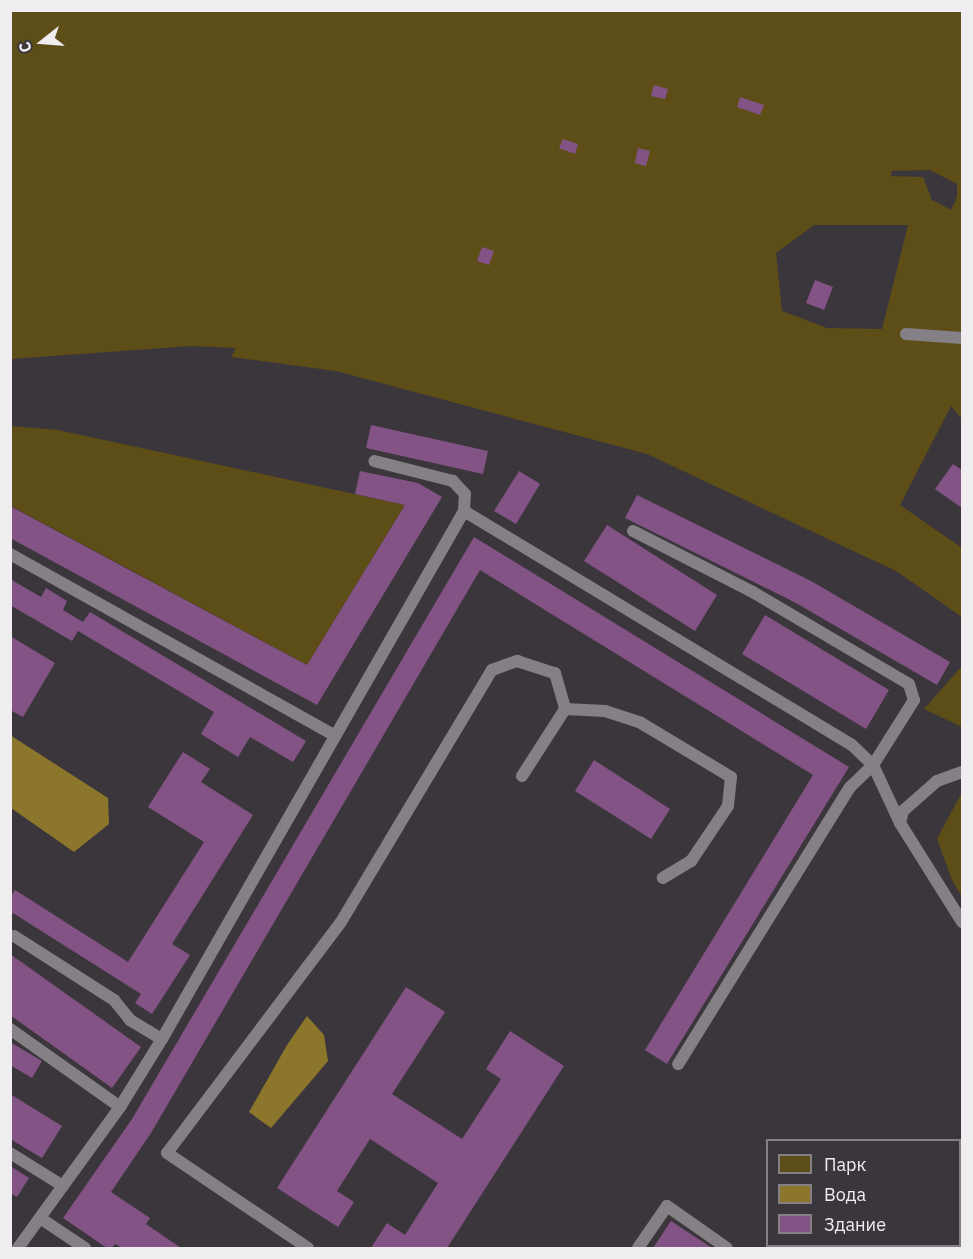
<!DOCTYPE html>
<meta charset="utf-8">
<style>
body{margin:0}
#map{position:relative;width:973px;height:1259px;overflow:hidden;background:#3b363b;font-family:"IBM Plex Sans",sans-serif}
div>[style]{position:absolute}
.green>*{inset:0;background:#5d4d17}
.water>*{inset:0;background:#8c762b}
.building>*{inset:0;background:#835385}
.service>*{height:12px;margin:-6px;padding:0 6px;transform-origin:6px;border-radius:6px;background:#858085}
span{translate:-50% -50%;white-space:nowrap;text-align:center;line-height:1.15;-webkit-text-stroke:6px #3b363b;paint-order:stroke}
.frame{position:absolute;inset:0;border:12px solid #f0edf0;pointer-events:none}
.legend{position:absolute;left:766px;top:1139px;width:195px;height:108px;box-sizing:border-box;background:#3b363b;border:2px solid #837f83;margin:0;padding:8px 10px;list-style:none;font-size:18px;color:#f0edf0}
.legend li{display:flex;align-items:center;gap:12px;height:30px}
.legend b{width:30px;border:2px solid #837f83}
.north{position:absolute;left:12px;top:12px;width:60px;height:60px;-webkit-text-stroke:4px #3b363b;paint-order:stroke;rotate:253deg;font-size:16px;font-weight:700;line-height:24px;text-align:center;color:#f0edf0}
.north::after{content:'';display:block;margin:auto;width:21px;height:27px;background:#f0edf0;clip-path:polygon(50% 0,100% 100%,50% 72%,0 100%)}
</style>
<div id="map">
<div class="green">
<i style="clip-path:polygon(evenodd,11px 11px,962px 11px,962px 419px,951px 406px,900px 505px,962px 548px,962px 617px,896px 571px,647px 454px,336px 371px,231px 357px,236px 348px,192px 346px,11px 359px,11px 11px,930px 170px,957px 184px,957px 197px,951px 210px,932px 200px,923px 177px,891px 176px,892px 171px,930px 170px,11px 11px,814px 225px,908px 225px,882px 329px,827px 328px,782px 311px,776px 253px,814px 225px)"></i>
<i style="clip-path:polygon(10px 426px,58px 430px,405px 505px,307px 665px,11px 506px)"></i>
<i style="clip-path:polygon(962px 666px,962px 727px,924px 709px)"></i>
<i style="clip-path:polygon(962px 792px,962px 897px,952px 880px,937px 839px)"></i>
</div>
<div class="water">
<i style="clip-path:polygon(10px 735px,108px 798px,109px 824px,74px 852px,11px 808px)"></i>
<i style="clip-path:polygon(307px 1016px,324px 1035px,328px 1061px,271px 1128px,249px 1112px,287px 1045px)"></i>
</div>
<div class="building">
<i style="clip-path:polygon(654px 85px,668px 89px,665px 99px,651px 96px)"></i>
<i style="clip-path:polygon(740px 97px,764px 105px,760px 115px,737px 107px)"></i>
<i style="clip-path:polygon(563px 139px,578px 144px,575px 154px,559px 148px)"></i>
<i style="clip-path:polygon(638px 148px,650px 151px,646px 166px,635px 163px)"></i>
<i style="clip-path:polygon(482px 247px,494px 251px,489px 265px,477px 261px)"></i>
<i style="clip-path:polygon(815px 280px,833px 287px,824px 310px,806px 303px)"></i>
<i style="clip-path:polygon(371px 425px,488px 451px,483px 474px,366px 448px)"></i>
<i style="clip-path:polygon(953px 464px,962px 470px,962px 508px,935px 489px)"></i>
<i style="clip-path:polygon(360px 471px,418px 483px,442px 497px,317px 705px,10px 538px,10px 506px,307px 665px,405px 505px,355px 494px)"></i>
<i style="clip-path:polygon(519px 471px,540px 484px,516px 524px,494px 511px)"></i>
<i style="clip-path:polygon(637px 495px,811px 581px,950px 662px,937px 685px,796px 603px,625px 518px)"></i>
<i style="clip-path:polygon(607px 525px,717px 595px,695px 631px,584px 561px)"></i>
<i style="clip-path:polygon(474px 537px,849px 767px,667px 1064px,645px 1050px,813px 775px,480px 570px,151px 1133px,111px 1192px,150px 1218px,146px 1224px,181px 1248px,122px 1248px,115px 1244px,112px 1248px,107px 1248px,63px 1218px,132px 1119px)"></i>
<i style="clip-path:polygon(10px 579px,41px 597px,46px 588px,67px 601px,63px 610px,83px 622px,90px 612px,306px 741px,293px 762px,250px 737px,238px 757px,201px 734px,214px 712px,78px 631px,72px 641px,10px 605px)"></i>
<i style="clip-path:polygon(765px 615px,889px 690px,866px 729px,742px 654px)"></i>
<i style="clip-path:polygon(10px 636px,55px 663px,23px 717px,10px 710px)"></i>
<i style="clip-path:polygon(183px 752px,210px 769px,201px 782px,253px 815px,172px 944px,190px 955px,152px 1014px,135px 1003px,141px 994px,13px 913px,10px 917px,10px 897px,15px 890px,128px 962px,204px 842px,148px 807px)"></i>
<i style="clip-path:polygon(594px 760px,670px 809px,651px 839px,575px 791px)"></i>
<i style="clip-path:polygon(10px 954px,141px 1047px,112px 1088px,10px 1015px)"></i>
<i style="clip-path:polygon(406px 987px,445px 1012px,392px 1094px,462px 1139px,501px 1079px,486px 1069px,510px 1031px,564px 1066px,447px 1248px,371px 1248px,387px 1223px,405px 1235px,438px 1183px,370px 1139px,337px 1191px,354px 1202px,338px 1227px,277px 1188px)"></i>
<i style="clip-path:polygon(10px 1042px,42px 1061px,32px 1078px,10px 1065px)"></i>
<i style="clip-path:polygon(10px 1094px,62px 1126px,42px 1158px,10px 1139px)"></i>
<i style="clip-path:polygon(10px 1166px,29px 1178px,17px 1197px,10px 1193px)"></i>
<i style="clip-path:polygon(671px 1221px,712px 1248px,653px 1248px)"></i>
</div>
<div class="service">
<i style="left:906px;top:334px;width:56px;rotate:4.1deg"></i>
<i style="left:464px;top:511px;width:453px;rotate:31.1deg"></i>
<i style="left:852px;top:745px;width:29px;rotate:44deg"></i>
<i style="left:873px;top:765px;width:64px;rotate:65deg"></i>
<i style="left:633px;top:531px;width:132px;rotate:27deg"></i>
<i style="left:751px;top:591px;width:183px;rotate:30.5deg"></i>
<i style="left:909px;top:684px;width:17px;rotate:73deg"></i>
<i style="left:914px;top:700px;width:77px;rotate:122.2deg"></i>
<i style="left:873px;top:765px;width:32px;rotate:136deg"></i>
<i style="left:850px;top:787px;width:326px;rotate:121.8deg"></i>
<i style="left:10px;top:554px;width:372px;rotate:29.2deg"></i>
<i style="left:962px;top:772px;width:27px;rotate:160deg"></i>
<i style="left:937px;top:781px;width:45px;rotate:138.6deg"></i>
<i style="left:903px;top:811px;width:12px;rotate:104deg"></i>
<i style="left:900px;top:823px;width:117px;rotate:57.9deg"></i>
<i style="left:522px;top:776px;width:80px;rotate:-57.3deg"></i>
<i style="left:14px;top:936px;width:119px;rotate:32.6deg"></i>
<i style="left:114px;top:1000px;width:26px;rotate:51deg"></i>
<i style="left:130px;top:1020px;width:37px;rotate:31deg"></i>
<i style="left:10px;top:1029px;width:135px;rotate:35.3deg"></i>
<i style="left:10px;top:1153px;width:62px;rotate:31.9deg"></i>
<i style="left:40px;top:1218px;width:54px;rotate:33.7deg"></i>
<i style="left:18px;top:1248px;width:174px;rotate:-54.1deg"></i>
<i style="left:120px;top:1107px;width:80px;rotate:-58.3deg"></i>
<i style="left:162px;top:1039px;width:608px;rotate:-60.23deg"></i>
<i style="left:464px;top:511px;width:17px;rotate:-87deg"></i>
<i style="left:465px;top:494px;width:18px;rotate:-133deg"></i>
<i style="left:453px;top:481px;width:81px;rotate:-165.8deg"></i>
<i style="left:308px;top:1248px;width:170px;rotate:-146deg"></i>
<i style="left:167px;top:1153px;width:289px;rotate:-53deg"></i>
<i style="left:341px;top:922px;width:294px;rotate:-59.1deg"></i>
<i style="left:492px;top:670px;width:27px;rotate:-20deg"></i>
<i style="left:517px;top:661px;width:40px;rotate:18deg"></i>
<i style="left:555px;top:673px;width:37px;rotate:74deg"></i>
<i style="left:565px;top:709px;width:40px;rotate:2.9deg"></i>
<i style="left:605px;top:711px;width:38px;rotate:18deg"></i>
<i style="left:641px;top:723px;width:105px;rotate:31deg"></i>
<i style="left:731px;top:777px;width:29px;rotate:96deg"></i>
<i style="left:728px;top:806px;width:66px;rotate:123.9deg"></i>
<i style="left:691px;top:861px;width:33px;rotate:149deg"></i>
<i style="left:638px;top:1248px;width:51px;rotate:-55.4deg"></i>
<i style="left:667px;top:1206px;width:73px;rotate:35deg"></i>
</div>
<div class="frame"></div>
<ul class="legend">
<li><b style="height:16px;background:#5d4d17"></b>Парк</li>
<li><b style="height:16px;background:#8c762b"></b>Вода</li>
<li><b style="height:16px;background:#835385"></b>Здание</li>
</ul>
<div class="north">С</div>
</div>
